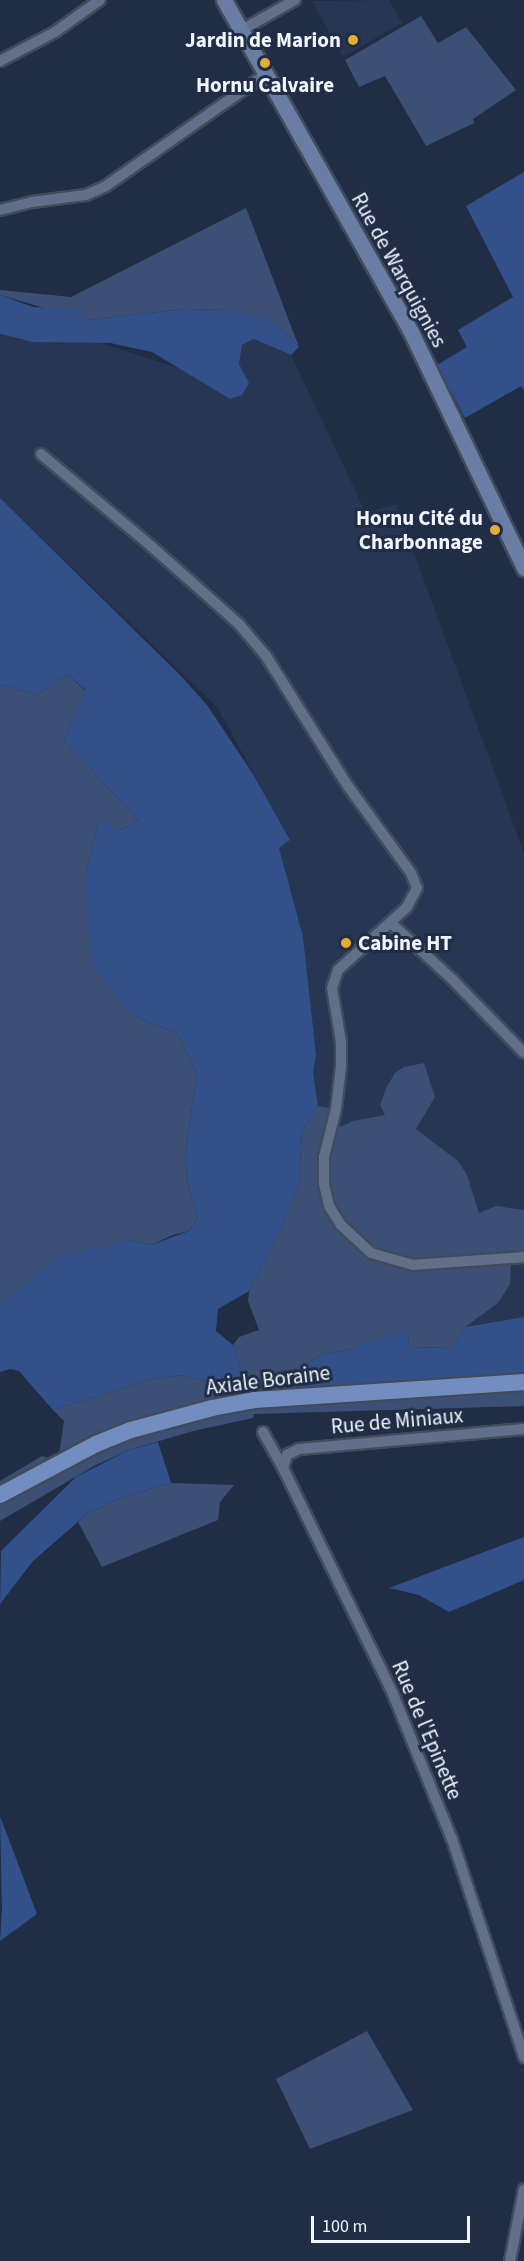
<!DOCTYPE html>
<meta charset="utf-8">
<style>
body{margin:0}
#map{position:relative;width:524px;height:2261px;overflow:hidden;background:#212d44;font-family:"Source Sans 3",sans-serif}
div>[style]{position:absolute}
.built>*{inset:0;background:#273652}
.green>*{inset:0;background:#3c4f74}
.forest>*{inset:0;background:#32508a}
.roads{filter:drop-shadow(2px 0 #414b5c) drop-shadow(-2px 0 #414b5c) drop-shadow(0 2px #414b5c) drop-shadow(0 -2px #414b5c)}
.street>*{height:10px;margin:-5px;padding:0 5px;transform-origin:5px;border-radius:5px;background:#616f89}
.secondary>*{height:15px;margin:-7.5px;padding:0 7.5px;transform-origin:7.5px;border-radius:7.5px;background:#6a7ea5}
.primary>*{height:16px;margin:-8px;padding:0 8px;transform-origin:8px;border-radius:8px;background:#728ec0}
.dots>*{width:16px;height:16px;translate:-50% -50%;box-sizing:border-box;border:3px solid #212d44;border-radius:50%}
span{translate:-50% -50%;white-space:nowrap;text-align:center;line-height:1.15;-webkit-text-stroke:6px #212d44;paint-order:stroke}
.poi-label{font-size:21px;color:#f0f5fe;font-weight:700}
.right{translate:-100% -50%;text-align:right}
.left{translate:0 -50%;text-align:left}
.street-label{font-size:21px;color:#f0f5fe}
.scale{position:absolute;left:311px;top:2216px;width:159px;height:27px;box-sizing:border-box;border:3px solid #f0f5fe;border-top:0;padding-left:8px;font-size:18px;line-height:21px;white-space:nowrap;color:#f0f5fe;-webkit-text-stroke:4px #212d44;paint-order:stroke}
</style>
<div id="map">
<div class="built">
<i style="clip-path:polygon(389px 0,402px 23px,343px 57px,312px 1px)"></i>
<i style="clip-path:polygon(0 334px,21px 340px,101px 343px,181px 369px,230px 399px,242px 346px,254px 339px,291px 355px,366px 513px,396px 504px,524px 853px,524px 1317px,465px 1327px,282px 1368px,249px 1291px,311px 1139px,279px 848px,290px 840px,217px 707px,0 498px)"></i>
</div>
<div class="green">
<i style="clip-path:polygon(421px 16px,438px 43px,466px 27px,516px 90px,473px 119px,474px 123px,426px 146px,385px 76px,359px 87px,345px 60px)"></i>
<i style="clip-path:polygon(246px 208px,299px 347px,278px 325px,227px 310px,186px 309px,85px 320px,0 295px,0 290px,71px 297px)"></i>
<i style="clip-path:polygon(68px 675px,86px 691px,64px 740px,138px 820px,120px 830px,99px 821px,86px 873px,132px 1015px,178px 1034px,197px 1074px,185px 1155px,188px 1184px,198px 1218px,189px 1231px,173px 1235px,151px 1245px,129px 1240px,0 1306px,0 684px,35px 695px)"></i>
<i style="clip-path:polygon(424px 1063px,435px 1097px,416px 1129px,458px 1161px,467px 1175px,479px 1213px,496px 1206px,524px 1210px,524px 1257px,511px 1258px,510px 1284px,498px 1303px,465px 1327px,453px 1347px,409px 1348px,408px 1331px,342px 1351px,324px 1354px,288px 1373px,285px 1388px,252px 1393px,254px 1408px,524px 1390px,524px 1406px,254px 1414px,253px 1418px,193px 1431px,129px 1450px,94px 1466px,0 1521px,0 1481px,42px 1456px,58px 1461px,64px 1421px,53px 1410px,150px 1379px,182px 1375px,215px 1384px,244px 1376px,233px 1345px,239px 1337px,259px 1330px,248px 1301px,249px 1291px,283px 1225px,299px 1182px,302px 1132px,318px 1106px,336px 1109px,331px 1131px,353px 1121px,385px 1115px,380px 1105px,386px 1088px,395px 1073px,404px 1067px)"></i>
<i style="clip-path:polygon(171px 1483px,234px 1485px,220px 1502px,218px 1520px,102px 1567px,78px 1522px,87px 1514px,122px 1497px)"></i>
<i style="clip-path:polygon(367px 2031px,413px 2110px,310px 2149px,276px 2079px)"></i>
</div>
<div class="forest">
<i style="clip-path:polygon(524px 172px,524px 390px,521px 386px,465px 418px,437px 365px,467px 347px,458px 330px,513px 297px,466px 206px)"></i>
<i style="clip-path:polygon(0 295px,33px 307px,78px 309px,85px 320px,186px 309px,227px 310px,257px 316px,278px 325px,299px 347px,291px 355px,254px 339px,242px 345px,239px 364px,249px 383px,242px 395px,230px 399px,152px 352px,110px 343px,33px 342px,0 334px)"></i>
<i style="clip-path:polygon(0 498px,181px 676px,207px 705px,253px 774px,290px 840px,279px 848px,303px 937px,316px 1055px,313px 1073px,318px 1106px,302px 1132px,299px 1182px,283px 1225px,249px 1291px,218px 1309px,216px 1331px,233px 1345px,244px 1376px,215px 1384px,182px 1375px,150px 1379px,53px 1410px,19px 1371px,10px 1369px,0 1372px,0 1306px,60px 1256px,129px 1240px,151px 1245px,189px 1231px,198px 1218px,188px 1184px,185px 1155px,197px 1074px,178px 1034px,132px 1015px,92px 964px,87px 922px,86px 873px,99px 820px,120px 830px,138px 820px,64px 740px,86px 690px,68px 675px,35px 695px,0 684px)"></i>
<i style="clip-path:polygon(524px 1317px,524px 1374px,285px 1388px,288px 1373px,324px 1354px,343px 1351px,408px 1330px,409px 1348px,453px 1347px,465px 1327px)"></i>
<i style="clip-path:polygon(158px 1442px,171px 1483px,122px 1497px,87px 1514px,33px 1561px,0 1604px,1px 1551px,76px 1477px,129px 1450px)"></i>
<i style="clip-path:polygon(524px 1537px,524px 1580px,449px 1612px,419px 1595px,389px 1588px)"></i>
<i style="clip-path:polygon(0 1816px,37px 1914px,0 1941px,2px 1909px)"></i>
</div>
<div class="roads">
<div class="street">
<i style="left:242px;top:30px;width:61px;rotate:-29.5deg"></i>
<i style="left:0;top:61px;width:62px;rotate:-27.8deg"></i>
<i style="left:55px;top:32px;width:55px;rotate:-35.4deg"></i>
<i style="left:0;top:210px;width:33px;rotate:-14deg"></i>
<i style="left:32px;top:202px;width:54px;rotate:-7.4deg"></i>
<i style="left:86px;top:195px;width:22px;rotate:-24deg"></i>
<i style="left:106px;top:186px;width:195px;rotate:-35deg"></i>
<i style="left:41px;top:454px;width:143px;rotate:39.9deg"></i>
<i style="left:151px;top:546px;width:118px;rotate:41.6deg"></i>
<i style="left:239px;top:624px;width:42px;rotate:49.8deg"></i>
<i style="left:266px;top:656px;width:154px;rotate:57.8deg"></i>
<i style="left:348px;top:786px;width:107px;rotate:54.1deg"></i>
<i style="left:411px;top:873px;width:16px;rotate:68deg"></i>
<i style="left:417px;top:888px;width:21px;rotate:118deg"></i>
<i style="left:407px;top:907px;width:93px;rotate:137.6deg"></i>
<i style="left:338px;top:970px;width:19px;rotate:108deg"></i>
<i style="left:332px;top:988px;width:55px;rotate:80.5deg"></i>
<i style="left:341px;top:1042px;width:24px;rotate:90deg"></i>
<i style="left:341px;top:1066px;width:43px;rotate:96.6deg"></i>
<i style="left:336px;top:1109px;width:49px;rotate:104deg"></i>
<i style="left:324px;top:1157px;width:27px;rotate:90deg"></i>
<i style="left:324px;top:1184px;width:23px;rotate:77deg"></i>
<i style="left:329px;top:1206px;width:22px;rotate:58deg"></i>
<i style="left:341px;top:1225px;width:41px;rotate:43deg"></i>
<i style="left:371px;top:1253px;width:44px;rotate:15.9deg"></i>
<i style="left:413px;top:1265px;width:111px;rotate:-4.1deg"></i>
<i style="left:391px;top:923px;width:83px;rotate:42.6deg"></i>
<i style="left:452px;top:979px;width:103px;rotate:45.8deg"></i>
<i style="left:263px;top:1432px;width:41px;rotate:60.9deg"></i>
<i style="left:283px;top:1468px;width:251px;rotate:64deg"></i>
<i style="left:393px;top:1694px;width:157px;rotate:67.9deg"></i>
<i style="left:452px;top:1839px;width:230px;rotate:71.7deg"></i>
<i style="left:283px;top:1468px;width:14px;rotate:-73deg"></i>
<i style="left:287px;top:1455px;width:13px;rotate:-27deg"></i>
<i style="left:299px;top:1449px;width:226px;rotate:-5.1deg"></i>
<i style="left:510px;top:2261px;width:73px;rotate:-79deg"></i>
</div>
<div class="secondary">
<i style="left:224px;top:0;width:381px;rotate:60.6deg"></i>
<i style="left:411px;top:332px;width:262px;rotate:64.4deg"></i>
</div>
<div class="primary">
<i style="left:0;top:1495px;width:109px;rotate:-28deg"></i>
<i style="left:96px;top:1444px;width:38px;rotate:-22deg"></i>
<i style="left:131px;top:1430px;width:84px;rotate:-15.2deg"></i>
<i style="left:212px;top:1408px;width:44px;rotate:-10.5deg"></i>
<i style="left:255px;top:1400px;width:270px;rotate:-3.8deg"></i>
</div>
</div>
<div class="dots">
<i style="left:353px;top:40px;background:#e5ad35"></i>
<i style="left:265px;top:63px;background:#e5ad35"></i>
<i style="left:495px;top:530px;background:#e5ad35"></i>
<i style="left:346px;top:943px;background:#e5ad35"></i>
</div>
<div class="poi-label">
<span class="right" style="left:341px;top:40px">Jardin de Marion</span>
<span style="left:265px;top:85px">Hornu Calvaire</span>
<span class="right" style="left:483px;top:530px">Hornu Cité du<br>Charbonnage</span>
<span class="left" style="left:358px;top:943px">Cabine HT</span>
</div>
<div class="street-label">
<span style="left:399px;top:270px;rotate:61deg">Rue de Warquignies</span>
<span style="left:268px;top:1380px;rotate:-7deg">Axiale Boraine</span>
<span style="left:397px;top:1421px;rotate:-5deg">Rue de Miniaux</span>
<span style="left:427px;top:1730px;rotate:67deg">Rue de l'Epinette</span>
</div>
<div class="scale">100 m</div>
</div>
